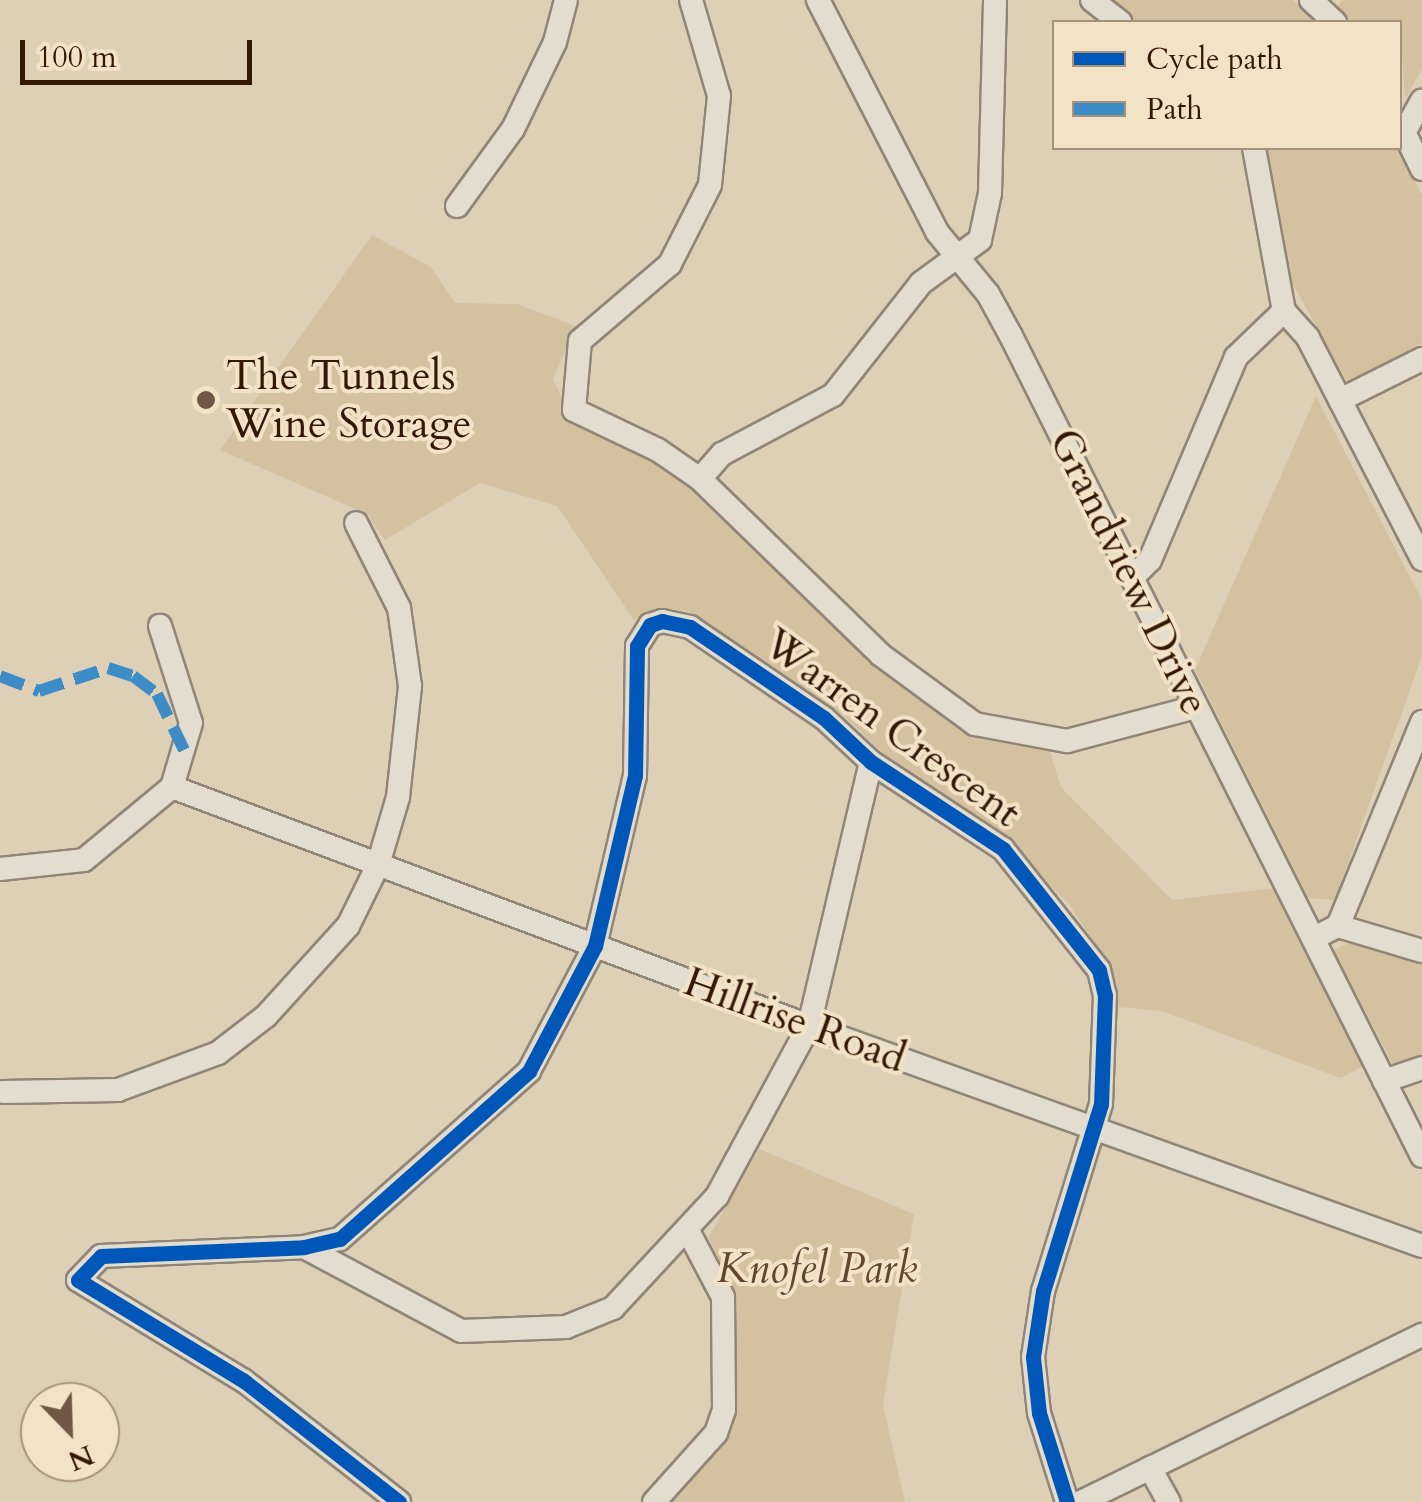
<!DOCTYPE html>
<style>
body{margin:0}
#map{position:relative;width:1422px;height:1502px;overflow:hidden;background:#ddd0b7;font-family:Cardo,serif}
div>[style]{position:absolute}
.green>*{inset:0;background:#d4c1a0}
.roads{filter:drop-shadow(2px 0 #908576) drop-shadow(-2px 0 #908576) drop-shadow(0 2px #908576) drop-shadow(0 -2px #908576)}
.minor>*{height:22px;margin:-11px;padding:0 11px;transform-origin:11px;border-radius:11px;background:#e3ddd0}
.quiet>*{height:12px;margin-top:-6px;transform-origin:0;background:repeating-linear-gradient(90deg,#3d8cc6 0 25px,transparent 0 37px)}
.cycleway>*{height:15px;margin:-7.5px;padding:0 7.5px;transform-origin:7.5px;border-radius:7.5px;background:#0057b8}
.dots>*{width:28px;height:28px;translate:-50% -50%;box-sizing:border-box;border:5px solid #f3e3c6;border-radius:50%}
span{translate:-50% -50%;white-space:nowrap;text-align:center;line-height:1.15;-webkit-text-stroke:8px #f3e3c6;paint-order:stroke}
.poi-label{font-size:42px;color:#331808}
.left{translate:0 -50%;text-align:left}
.street-label{font-size:42px;color:#331808}
.park-label{font-size:42px;color:#614730;font-style:italic}
.legend{position:absolute;left:1052px;top:20px;width:350px;height:130px;box-sizing:border-box;background:#f3e3c6;border:2px solid #a6927a;margin:0;padding:12px 18px;list-style:none;font-size:30px;color:#331808}
.legend li{display:flex;align-items:center;gap:20px;height:50px}
.legend b{width:50px;border:2px solid #a6927a}
.north{position:absolute;left:20px;top:1382px;width:100px;height:100px;box-sizing:border-box;background:#f3e3c6;border:2px solid #a6927a;border-radius:50%;rotate:157deg;font-size:28px;font-weight:700;line-height:40px;text-align:center;color:#331808}
.north::after{content:'';display:block;margin:auto;width:35px;height:45px;background:#6e5845;clip-path:polygon(50% 0,100% 100%,50% 72%,0 100%)}
.scale{position:absolute;left:20px;top:40px;width:232px;height:45px;box-sizing:border-box;border:5px solid #331808;border-top:0;padding-left:12px;font-size:30px;line-height:35px;white-space:nowrap;color:#331808;-webkit-text-stroke:8px #f3e3c6;paint-order:stroke}
</style>
<div id="map">
<div class="green">
<i style="clip-path:polygon(1107px 0,1293px 0,1317px 22px,1135px 22px)"></i>
<i style="clip-path:polygon(1342px 0,1422px 0,1422px 69px,1405px 99px,1400px 22px,1349px 22px,1336px 9px)"></i>
<i style="clip-path:polygon(1261px 148px,1398px 148px,1422px 195px,1422px 343px,1347px 382px,1293px 284px)"></i>
<i style="clip-path:polygon(372px 235px,431px 267px,455px 303px,517px 304px,576px 326px,553px 379px,574px 423px,615px 435px,722px 503px,914px 696px,988px 734px,1049px 749px,1061px 787px,1172px 900px,1275px 888px,1364px 1066px,1340px 1078px,1162px 1011px,1119px 1007px,1112px 969px,1068px 903px,983px 819px,897px 766px,844px 716px,689px 611px,662px 608px,634px 620px,557px 506px,480px 483px,385px 540px,367px 514px,220px 450px)"></i>
<i style="clip-path:polygon(1316px 396px,1422px 600px,1422px 656px,1335px 900px,1308px 898px,1195px 670px)"></i>
<i style="clip-path:polygon(1359px 939px,1422px 955px,1422px 1058px,1393px 1064px,1333px 950px)"></i>
<i style="clip-path:polygon(759px 1149px,914px 1214px,883px 1405px,905px 1502px,662px 1502px,735px 1420px,733px 1298px,709px 1237px)"></i>
</div>
<div class="roads">
<div class="minor">
<i style="left:691px;top:0;width:100px;rotate:73.7deg"></i>
<i style="left:719px;top:96px;width:89px;rotate:95.8deg"></i>
<i style="left:710px;top:185px;width:89px;rotate:116.9deg"></i>
<i style="left:670px;top:264px;width:118px;rotate:139.5deg"></i>
<i style="left:580px;top:341px;width:69px;rotate:95deg"></i>
<i style="left:574px;top:410px;width:93px;rotate:25.5deg"></i>
<i style="left:658px;top:450px;width:51px;rotate:34.6deg"></i>
<i style="left:700px;top:479px;width:252px;rotate:44.2deg"></i>
<i style="left:881px;top:655px;width:117px;rotate:36.3deg"></i>
<i style="left:975px;top:724px;width:94px;rotate:10.5deg"></i>
<i style="left:1067px;top:741px;width:133px;rotate:-14.8deg"></i>
<i style="left:818px;top:0;width:261px;rotate:62.8deg"></i>
<i style="left:937px;top:232px;width:80px;rotate:50.6deg"></i>
<i style="left:988px;top:294px;width:48px;rotate:61.3deg"></i>
<i style="left:1011px;top:336px;width:917px;rotate:63.38deg"></i>
<i style="left:1092px;top:0;width:36px;rotate:38deg"></i>
<i style="left:1311px;top:0;width:33px;rotate:43deg"></i>
<i style="left:1400px;top:124px;width:50px;rotate:63.9deg"></i>
<i style="left:1404px;top:133px;width:37px;rotate:-61deg"></i>
<i style="left:1254px;top:148px;width:166px;rotate:79.6deg"></i>
<i style="left:1284px;top:311px;width:36px;rotate:48deg"></i>
<i style="left:1308px;top:338px;width:249px;rotate:62.7deg"></i>
<i style="left:457px;top:206px;width:95px;rotate:-54deg"></i>
<i style="left:513px;top:129px;width:97px;rotate:-64.2deg"></i>
<i style="left:555px;top:42px;width:43px;rotate:-75.3deg"></i>
<i style="left:1340px;top:400px;width:92px;rotate:-26.6deg"></i>
<i style="left:700px;top:479px;width:33px;rotate:-49deg"></i>
<i style="left:722px;top:454px;width:126px;rotate:-28deg"></i>
<i style="left:833px;top:395px;width:142px;rotate:-51.8deg"></i>
<i style="left:921px;top:283px;width:73px;rotate:-36.1deg"></i>
<i style="left:980px;top:240px;width:48px;rotate:-78deg"></i>
<i style="left:990px;top:193px;width:193px;rotate:-88.5deg"></i>
<i style="left:1133px;top:577px;width:24px;rotate:-45deg"></i>
<i style="left:1150px;top:560px;width:220px;rotate:-67deg"></i>
<i style="left:1236px;top:357px;width:66px;rotate:-43.8deg"></i>
<i style="left:172px;top:787px;width:680px;rotate:20.57deg"></i>
<i style="left:809px;top:1026px;width:651px;rotate:19.74deg"></i>
<i style="left:0;top:869px;width:84px;rotate:-6.1deg"></i>
<i style="left:84px;top:860px;width:114px;rotate:-39.7deg"></i>
<i style="left:172px;top:787px;width:67px;rotate:-73.5deg"></i>
<i style="left:191px;top:723px;width:102px;rotate:-107.7deg"></i>
<i style="left:1338px;top:926px;width:88px;rotate:16.6deg"></i>
<i style="left:1314px;top:938px;width:27px;rotate:-27deg"></i>
<i style="left:1338px;top:926px;width:221px;rotate:-67.6deg"></i>
<i style="left:1384px;top:1081px;width:40px;rotate:-18.9deg"></i>
<i style="left:3px;top:1092px;width:115px;rotate:-1deg"></i>
<i style="left:118px;top:1090px;width:107px;rotate:-20.3deg"></i>
<i style="left:218px;top:1053px;width:61px;rotate:-37.6deg"></i>
<i style="left:266px;top:1016px;width:122px;rotate:-47.7deg"></i>
<i style="left:348px;top:926px;width:68px;rotate:-63.8deg"></i>
<i style="left:378px;top:865px;width:71px;rotate:-73.6deg"></i>
<i style="left:398px;top:797px;width:112px;rotate:-83.8deg"></i>
<i style="left:410px;top:686px;width:79px;rotate:-98deg"></i>
<i style="left:399px;top:608px;width:95px;rotate:-116.8deg"></i>
<i style="left:304px;top:1247px;width:178px;rotate:28.1deg"></i>
<i style="left:461px;top:1331px;width:105px;rotate:-2.2deg"></i>
<i style="left:566px;top:1327px;width:51px;rotate:-22deg"></i>
<i style="left:613px;top:1308px;width:153px;rotate:-47.1deg"></i>
<i style="left:717px;top:1196px;width:193px;rotate:-61.6deg"></i>
<i style="left:809px;top:1026px;width:271px;rotate:-76.8deg"></i>
<i style="left:1150px;top:1468px;width:39px;rotate:61deg"></i>
<i style="left:399px;top:1502px;width:197px;rotate:-142deg"></i>
<i style="left:244px;top:1381px;width:194px;rotate:-148.7deg"></i>
<i style="left:78px;top:1280px;width:33px;rotate:-46deg"></i>
<i style="left:101px;top:1256px;width:203px;rotate:-2.5deg"></i>
<i style="left:304px;top:1247px;width:37px;rotate:-13deg"></i>
<i style="left:340px;top:1239px;width:253px;rotate:-41.6deg"></i>
<i style="left:529px;top:1071px;width:141px;rotate:-62.2deg"></i>
<i style="left:595px;top:946px;width:175px;rotate:-76.8deg"></i>
<i style="left:635px;top:776px;width:130px;rotate:-89.1deg"></i>
<i style="left:637px;top:646px;width:25px;rotate:-58deg"></i>
<i style="left:650px;top:625px;width:13px;rotate:-18deg"></i>
<i style="left:662px;top:621px;width:29px;rotate:12deg"></i>
<i style="left:690px;top:627px;width:162px;rotate:34.2deg"></i>
<i style="left:824px;top:718px;width:64px;rotate:43.1deg"></i>
<i style="left:871px;top:762px;width:158px;rotate:33.4deg"></i>
<i style="left:1003px;top:849px;width:154px;rotate:51.6deg"></i>
<i style="left:1099px;top:970px;width:26px;rotate:77deg"></i>
<i style="left:1105px;top:995px;width:109px;rotate:92.1deg"></i>
<i style="left:1101px;top:1104px;width:196px;rotate:107.2deg"></i>
<i style="left:1043px;top:1291px;width:67px;rotate:98.6deg"></i>
<i style="left:1033px;top:1357px;width:56px;rotate:83.9deg"></i>
<i style="left:1039px;top:1413px;width:93px;rotate:72.5deg"></i>
<i style="left:654px;top:1502px;width:93px;rotate:-48.1deg"></i>
<i style="left:716px;top:1433px;width:24px;rotate:-71deg"></i>
<i style="left:724px;top:1410px;width:113px;rotate:-90.5deg"></i>
<i style="left:723px;top:1297px;width:75px;rotate:-117.9deg"></i>
<i style="left:1081px;top:1502px;width:380px;rotate:-26.1deg"></i>
</div>
</div>
<div class="quiet">
<i style="left:0;top:676px;width:42px;rotate:21deg"></i>
<i style="left:39px;top:691px;width:73px;rotate:-18.4deg"></i>
<i style="left:108px;top:668px;width:26px;rotate:18deg"></i>
<i style="left:133px;top:676px;width:30px;rotate:37deg"></i>
<i style="left:157px;top:694px;width:64px;rotate:64.2deg"></i>
</div>
<div class="cycleway">
<i style="left:399px;top:1502px;width:197px;rotate:-142deg"></i>
<i style="left:244px;top:1381px;width:194px;rotate:-148.7deg"></i>
<i style="left:78px;top:1280px;width:33px;rotate:-46deg"></i>
<i style="left:101px;top:1256px;width:203px;rotate:-2.5deg"></i>
<i style="left:304px;top:1247px;width:37px;rotate:-13deg"></i>
<i style="left:340px;top:1239px;width:253px;rotate:-41.6deg"></i>
<i style="left:529px;top:1071px;width:141px;rotate:-62.2deg"></i>
<i style="left:595px;top:946px;width:175px;rotate:-76.8deg"></i>
<i style="left:635px;top:776px;width:130px;rotate:-89.1deg"></i>
<i style="left:637px;top:646px;width:25px;rotate:-58deg"></i>
<i style="left:650px;top:625px;width:13px;rotate:-18deg"></i>
<i style="left:662px;top:621px;width:29px;rotate:12deg"></i>
<i style="left:690px;top:627px;width:162px;rotate:34.2deg"></i>
<i style="left:824px;top:718px;width:64px;rotate:43.1deg"></i>
<i style="left:871px;top:762px;width:158px;rotate:33.4deg"></i>
<i style="left:1003px;top:849px;width:154px;rotate:51.6deg"></i>
<i style="left:1099px;top:970px;width:26px;rotate:77deg"></i>
<i style="left:1105px;top:995px;width:109px;rotate:92.1deg"></i>
<i style="left:1101px;top:1104px;width:196px;rotate:107.2deg"></i>
<i style="left:1043px;top:1291px;width:67px;rotate:98.6deg"></i>
<i style="left:1033px;top:1357px;width:56px;rotate:83.9deg"></i>
<i style="left:1039px;top:1413px;width:93px;rotate:72.5deg"></i>
</div>
<div class="dots">
<i style="left:206px;top:400px;background:#6e5845"></i>
</div>
<div class="poi-label">
<span class="left" style="left:226px;top:400px">The Tunnels<br>Wine Storage</span>
</div>
<div class="street-label">
<span style="left:1129px;top:572px;rotate:64deg">Grandview Drive</span>
<span style="left:892px;top:728px;rotate:36deg">Warren Crescent</span>
<span style="left:795px;top:1020px;rotate:20deg">Hillrise Road</span>
</div>
<div class="park-label">
<span style="left:817px;top:1269px">Knofel Park</span>
</div>
<ul class="legend">
<li><b style="height:12px;background:#0057b8"></b>Cycle path</li>
<li><b style="height:12px;background:#3d8cc6"></b>Path</li>
</ul>
<div class="north">N</div>
<div class="scale">100 m</div>
</div>
